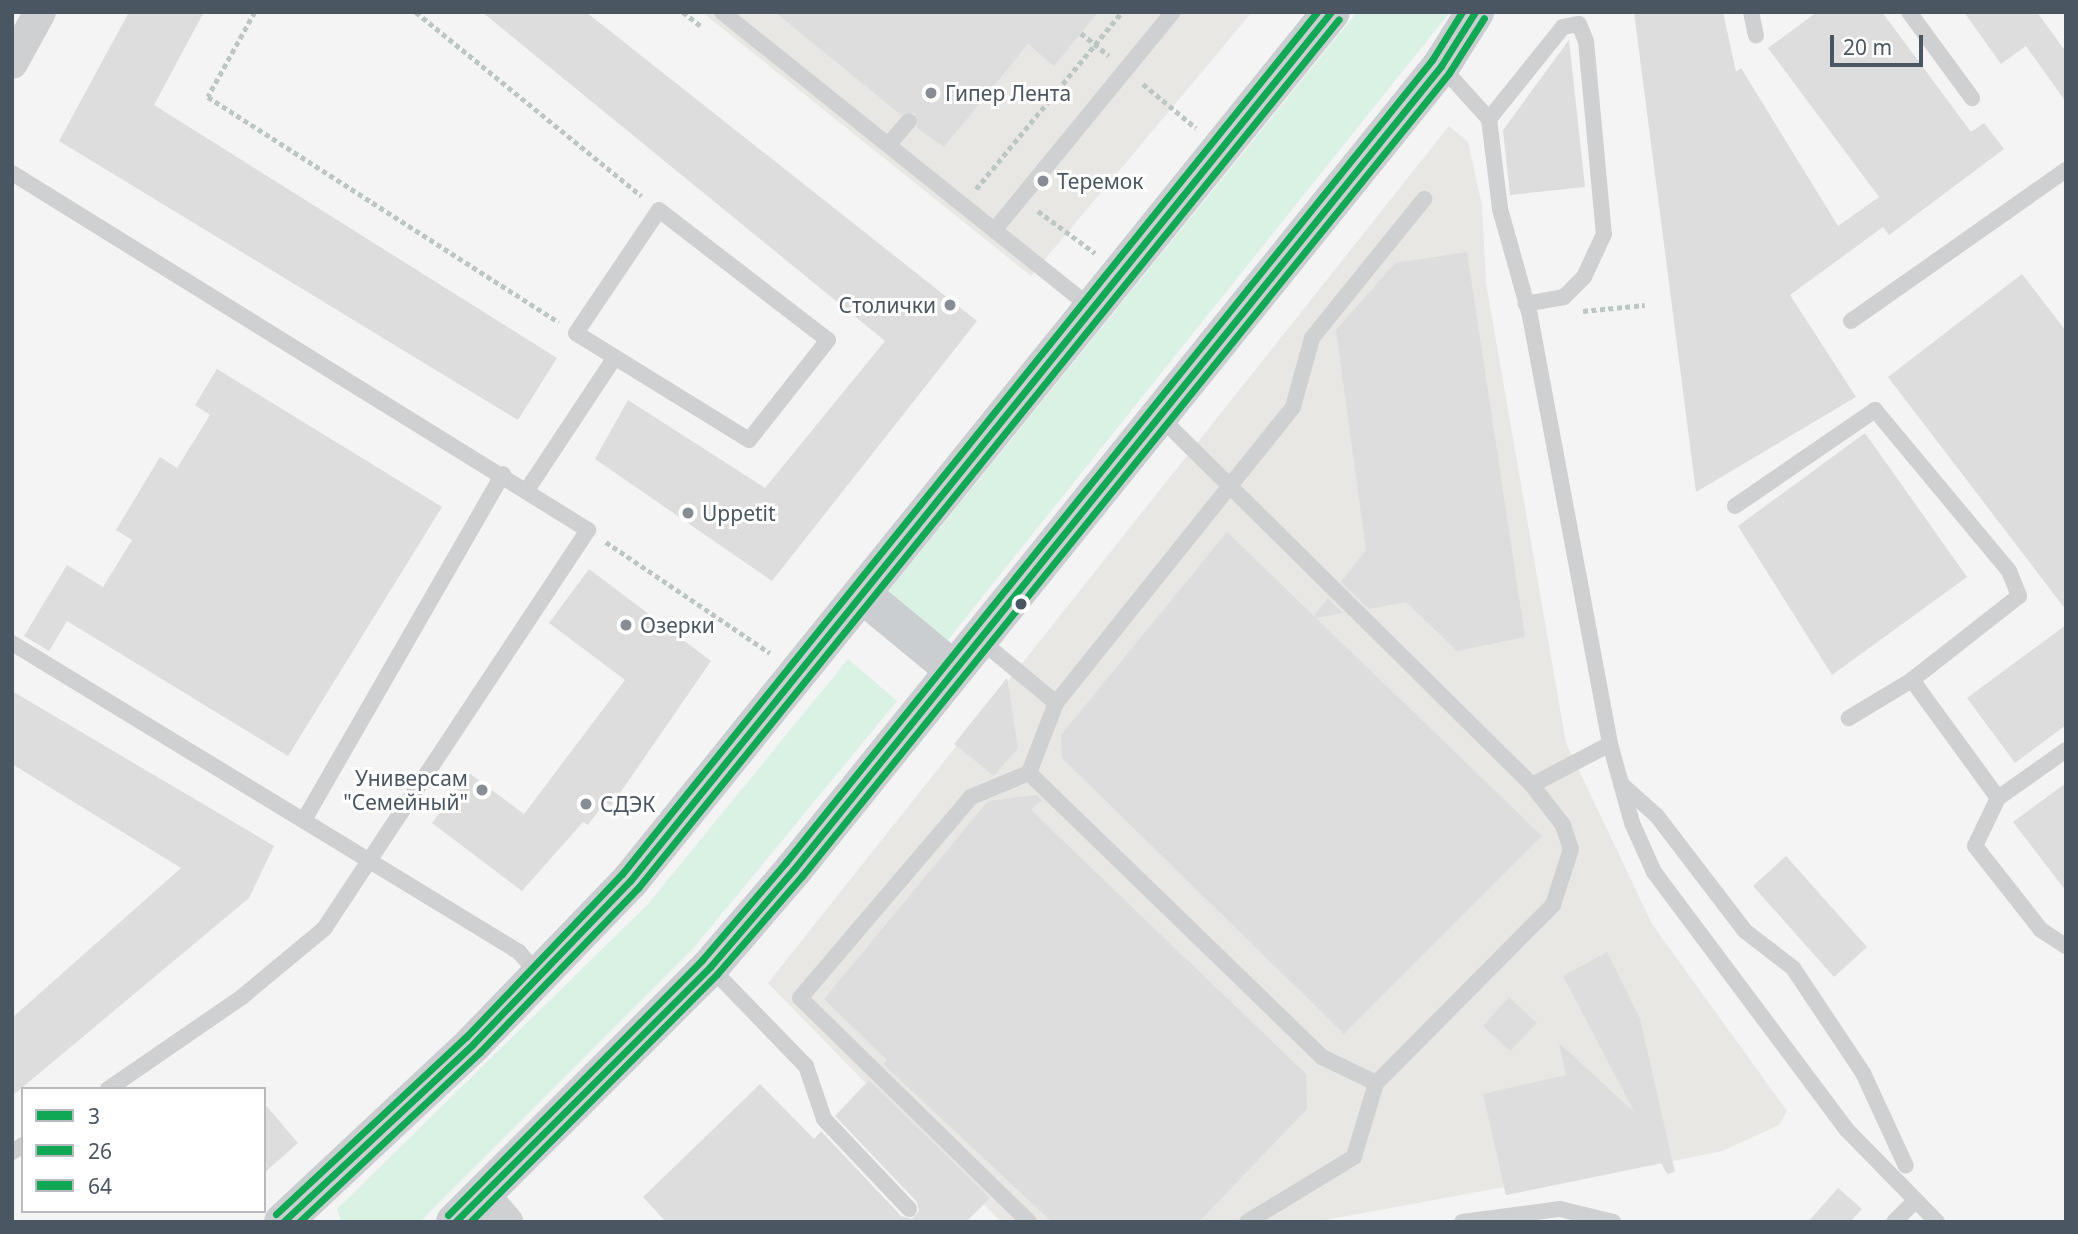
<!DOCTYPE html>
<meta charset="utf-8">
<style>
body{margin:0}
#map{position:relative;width:2078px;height:1234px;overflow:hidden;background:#f4f4f4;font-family:"Noto Sans",sans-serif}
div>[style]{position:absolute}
.commercial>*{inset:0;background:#e8e7e3}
.green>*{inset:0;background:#d9f2e3}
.building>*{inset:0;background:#ddddde}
.path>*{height:4.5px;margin-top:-2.25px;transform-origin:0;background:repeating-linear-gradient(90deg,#bcc7c4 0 5px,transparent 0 8.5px)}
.lane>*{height:16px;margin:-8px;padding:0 8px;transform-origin:8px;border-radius:8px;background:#ced0d2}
.street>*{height:32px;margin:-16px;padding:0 16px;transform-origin:16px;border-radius:16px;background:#ced0d2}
.primary>*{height:38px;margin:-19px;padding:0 19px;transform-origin:19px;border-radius:19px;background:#caced1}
.bus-1>*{height:7px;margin:-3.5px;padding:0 3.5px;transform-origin:3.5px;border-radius:3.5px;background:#10a855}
.bus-2>*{height:7px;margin:-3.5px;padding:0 3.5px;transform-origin:3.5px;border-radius:3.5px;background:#10a855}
.bus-3>*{height:7px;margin:-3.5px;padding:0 3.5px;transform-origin:3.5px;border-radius:3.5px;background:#10a855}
.dots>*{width:19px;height:19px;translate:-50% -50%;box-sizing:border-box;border:4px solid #fff;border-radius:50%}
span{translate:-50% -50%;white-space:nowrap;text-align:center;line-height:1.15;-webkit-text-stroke:6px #fff;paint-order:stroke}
.poi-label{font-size:21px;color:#4a5661}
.left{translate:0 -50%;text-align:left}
.right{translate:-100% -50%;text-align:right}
.frame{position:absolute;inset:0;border:14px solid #4a5661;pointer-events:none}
.legend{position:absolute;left:21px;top:1087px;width:245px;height:126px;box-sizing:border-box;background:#fff;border:2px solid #b7bbc0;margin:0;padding:9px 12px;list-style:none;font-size:21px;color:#4a5661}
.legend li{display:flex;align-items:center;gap:14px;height:35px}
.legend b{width:35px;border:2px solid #b7bbc0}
.scale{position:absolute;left:1830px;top:35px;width:93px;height:32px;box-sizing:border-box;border:4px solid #4a5661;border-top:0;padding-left:9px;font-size:21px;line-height:24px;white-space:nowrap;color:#4a5661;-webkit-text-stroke:5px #fff;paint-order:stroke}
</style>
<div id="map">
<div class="commercial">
<i style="clip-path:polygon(702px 12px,1252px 12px,1031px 276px)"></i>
<i style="clip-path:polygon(1449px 126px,1468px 142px,1482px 205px,1486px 283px,1566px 743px,1652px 924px,1787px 1111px,1779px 1125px,1722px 1151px,1507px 1195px,1504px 1187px,1315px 1222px,1001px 1222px,768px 983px)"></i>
</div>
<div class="green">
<i style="clip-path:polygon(1357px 12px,1450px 12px,947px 641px,889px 591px)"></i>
<i style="clip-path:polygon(848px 659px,897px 701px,692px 950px,420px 1222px,341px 1222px,337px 1209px,648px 904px)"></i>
</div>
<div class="building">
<i style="clip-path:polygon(129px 12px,204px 12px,154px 105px,557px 358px,518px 420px,59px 141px)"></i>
<i style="clip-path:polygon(482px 12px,586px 12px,977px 321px,772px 581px,595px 459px,628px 400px,765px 488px,885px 341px)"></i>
<i style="clip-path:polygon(775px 12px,1098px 12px,1054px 66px,1028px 44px,944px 147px,917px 128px,915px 113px,901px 115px)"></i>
<i style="clip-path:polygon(1634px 12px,1723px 12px,1736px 72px,1741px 68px,1838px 226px,1879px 197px,1768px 48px,1817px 12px,1882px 12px,1971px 132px,1984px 123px,2004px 149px,1889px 235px,1883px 227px,1790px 295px,1856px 397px,1696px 492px)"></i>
<i style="clip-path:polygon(1964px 12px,2037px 12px,2066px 52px,2066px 102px,2026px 46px,2001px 64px)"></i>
<i style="clip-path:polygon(1569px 40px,1585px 187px,1510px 195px,1503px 130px)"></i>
<i style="clip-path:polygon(1467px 252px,1525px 637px,1457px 651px,1406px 602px,1369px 609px,1341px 582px,1366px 550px,1336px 330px,1395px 263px)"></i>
<i style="clip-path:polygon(2022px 274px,2066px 331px,2066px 610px,1888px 377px)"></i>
<i style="clip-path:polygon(217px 369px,442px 507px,288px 756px,67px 621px,49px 651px,24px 636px,67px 565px,103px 587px,132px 540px,116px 530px,160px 457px,177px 468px,210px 415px,195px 405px)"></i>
<i style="clip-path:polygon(1865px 433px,1967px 577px,1832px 675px,1738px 526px)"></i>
<i style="clip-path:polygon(1227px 532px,1314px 616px,1328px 598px,1343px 613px,1316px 618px,1542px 836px,1344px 1034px,1062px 758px,1061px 735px)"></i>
<i style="clip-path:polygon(589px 569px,711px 661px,611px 806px,605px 802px,588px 825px,583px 822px,522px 891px,432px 823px,469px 773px,524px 814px,625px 680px,549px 623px)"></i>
<i style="clip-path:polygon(2066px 625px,2066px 725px,2015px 763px,1967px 698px)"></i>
<i style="clip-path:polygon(1007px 678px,1018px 748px,994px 776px,954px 744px)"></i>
<i style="clip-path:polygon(12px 691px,274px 846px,249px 898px,12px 1096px,12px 1018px,181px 868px,12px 764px)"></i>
<i style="clip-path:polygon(2066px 783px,2066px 891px,2013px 822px)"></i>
<i style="clip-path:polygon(1037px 795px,1042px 800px,1031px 810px,1306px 1074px,1307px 1109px,1199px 1222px,1052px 1222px,883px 1064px,887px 1060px,824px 999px,988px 801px)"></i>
<i style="clip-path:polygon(1786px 856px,1867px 947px,1834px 977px,1753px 886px)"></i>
<i style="clip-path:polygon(1607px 952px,1640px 1019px,1675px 1172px,1667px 1174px,1661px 1163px,1506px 1195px,1483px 1094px,1566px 1075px,1559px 1043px,1635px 1113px,1563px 976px)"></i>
<i style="clip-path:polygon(1509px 997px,1537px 1023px,1510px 1051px,1483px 1026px)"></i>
<i style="clip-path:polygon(869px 1080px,990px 1198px,966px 1222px,666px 1222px,643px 1197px,760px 1084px,814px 1139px,821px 1131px,901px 1216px,912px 1219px,919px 1211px,917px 1202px,835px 1116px)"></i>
<i style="clip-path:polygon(264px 1103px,298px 1143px,264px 1173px)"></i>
<i style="clip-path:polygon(1838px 1188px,1862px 1209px,1850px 1222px,1808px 1222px)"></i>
</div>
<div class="path">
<i style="left:255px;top:12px;width:97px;rotate:118.9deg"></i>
<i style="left:208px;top:97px;width:417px;rotate:32.7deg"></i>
<i style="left:416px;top:12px;width:291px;rotate:39.2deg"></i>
<i style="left:683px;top:12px;width:24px;rotate:38deg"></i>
<i style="left:1081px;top:33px;width:36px;rotate:39deg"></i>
<i style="left:1143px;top:84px;width:69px;rotate:39.7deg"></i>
<i style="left:976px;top:189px;width:229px;rotate:-50.5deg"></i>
<i style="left:1038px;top:211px;width:71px;rotate:36.4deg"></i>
<i style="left:1583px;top:311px;width:62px;rotate:-5.5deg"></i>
<i style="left:606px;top:542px;width:198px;rotate:34.1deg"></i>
</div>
<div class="lane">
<i style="left:722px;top:12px;width:474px;rotate:38.7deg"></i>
<i style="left:1751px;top:12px;width:24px;rotate:78deg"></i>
<i style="left:1909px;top:12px;width:107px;rotate:53.8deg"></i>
<i style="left:1441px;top:66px;width:72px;rotate:47.8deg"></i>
<i style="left:1489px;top:119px;width:91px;rotate:83deg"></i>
<i style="left:1500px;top:209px;width:111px;rotate:74.3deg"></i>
<i style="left:1530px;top:316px;width:435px;rotate:79.4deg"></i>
<i style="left:1610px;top:744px;width:82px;rotate:74.4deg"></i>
<i style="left:1632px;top:823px;width:54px;rotate:65.8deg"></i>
<i style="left:1654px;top:872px;width:322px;rotate:53.2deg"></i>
<i style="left:1847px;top:1130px;width:129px;rotate:45.6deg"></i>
<i style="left:1489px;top:119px;width:118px;rotate:-51.2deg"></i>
<i style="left:1563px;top:27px;width:16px;rotate:-11deg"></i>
<i style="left:1579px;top:24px;width:18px;rotate:68deg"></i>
<i style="left:1586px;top:41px;width:194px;rotate:84.7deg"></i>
<i style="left:1604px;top:234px;width:47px;rotate:114.9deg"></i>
<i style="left:1584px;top:277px;width:28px;rotate:135deg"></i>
<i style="left:1564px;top:297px;width:39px;rotate:170deg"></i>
<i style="left:889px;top:144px;width:30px;rotate:-49deg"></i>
<i style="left:12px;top:173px;width:678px;rotate:31.79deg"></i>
<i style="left:588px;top:530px;width:477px;rotate:123.5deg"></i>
<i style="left:325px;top:928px;width:108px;rotate:140.3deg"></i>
<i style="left:242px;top:997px;width:163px;rotate:145.5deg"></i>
<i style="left:659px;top:210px;width:213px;rotate:37.6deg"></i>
<i style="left:828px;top:340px;width:127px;rotate:128.3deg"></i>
<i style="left:749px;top:440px;width:203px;rotate:-148.3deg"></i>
<i style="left:576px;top:333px;width:148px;rotate:-56deg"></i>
<i style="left:996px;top:228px;width:279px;rotate:-50.7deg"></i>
<i style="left:1851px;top:321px;width:263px;rotate:-35.1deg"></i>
<i style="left:1159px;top:416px;width:525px;rotate:44.69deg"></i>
<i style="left:1532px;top:785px;width:51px;rotate:52.2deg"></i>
<i style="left:1563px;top:825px;width:25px;rotate:72deg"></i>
<i style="left:1571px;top:849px;width:59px;rotate:107.8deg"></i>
<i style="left:1553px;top:905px;width:251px;rotate:134.8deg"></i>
<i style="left:1376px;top:1083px;width:77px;rotate:106.6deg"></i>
<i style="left:1354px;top:1157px;width:125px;rotate:148.7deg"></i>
<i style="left:527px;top:490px;width:159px;rotate:-56.5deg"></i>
<i style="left:1735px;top:506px;width:170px;rotate:-34.4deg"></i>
<i style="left:1875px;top:410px;width:209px;rotate:50.2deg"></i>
<i style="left:2009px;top:571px;width:27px;rotate:68deg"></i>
<i style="left:2019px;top:596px;width:136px;rotate:141.9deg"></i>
<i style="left:1912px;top:680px;width:74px;rotate:148.9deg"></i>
<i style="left:979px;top:639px;width:100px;rotate:39.7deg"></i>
<i style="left:1056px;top:703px;width:379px;rotate:-51.3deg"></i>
<i style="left:1293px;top:407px;width:72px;rotate:-74.6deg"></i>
<i style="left:1312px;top:338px;width:179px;rotate:-51.1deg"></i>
<i style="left:12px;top:643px;width:594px;rotate:31.36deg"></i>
<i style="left:519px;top:952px;width:30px;rotate:49deg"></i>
<i style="left:1912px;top:680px;width:146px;rotate:53.9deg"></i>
<i style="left:1998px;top:798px;width:53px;rotate:115.6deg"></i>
<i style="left:1975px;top:846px;width:107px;rotate:51.8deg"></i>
<i style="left:2041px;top:930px;width:30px;rotate:33deg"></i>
<i style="left:1056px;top:703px;width:75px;rotate:111.1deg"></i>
<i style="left:1029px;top:773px;width:408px;rotate:44.1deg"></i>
<i style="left:1322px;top:1057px;width:60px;rotate:25.7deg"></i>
<i style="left:1621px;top:784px;width:48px;rotate:41.6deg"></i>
<i style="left:1657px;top:816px;width:145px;rotate:52.6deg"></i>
<i style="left:1745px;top:931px;width:61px;rotate:37.6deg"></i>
<i style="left:1793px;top:968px;width:126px;rotate:56.3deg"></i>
<i style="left:1863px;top:1073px;width:102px;rotate:65.2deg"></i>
<i style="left:1532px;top:785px;width:88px;rotate:-27.7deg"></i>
<i style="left:1998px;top:798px;width:83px;rotate:-35.2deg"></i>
<i style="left:304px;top:820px;width:399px;rotate:-60.1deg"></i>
<i style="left:710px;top:967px;width:138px;rotate:45.9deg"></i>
<i style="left:806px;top:1066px;width:56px;rotate:71.2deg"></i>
<i style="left:824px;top:1119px;width:124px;rotate:46.6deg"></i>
<i style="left:12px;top:1152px;width:13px;rotate:-32deg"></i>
<i style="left:1029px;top:1222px;width:320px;rotate:-135.6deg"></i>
<i style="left:800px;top:998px;width:264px;rotate:-49.6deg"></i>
<i style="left:971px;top:797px;width:63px;rotate:-22.5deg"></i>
<i style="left:1462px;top:1222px;width:99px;rotate:-7.6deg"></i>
<i style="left:1560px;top:1209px;width:55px;rotate:13.8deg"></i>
<i style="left:1894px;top:1222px;width:28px;rotate:-45deg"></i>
</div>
<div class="street">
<i style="left:12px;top:63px;width:58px;rotate:-61.2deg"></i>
<i style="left:483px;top:1194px;width:37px;rotate:49deg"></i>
</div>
<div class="primary">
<i style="left:862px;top:594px;width:119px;rotate:39.6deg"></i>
<i style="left:283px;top:1222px;width:260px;rotate:-43.1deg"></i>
<i style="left:473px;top:1044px;width:226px;rotate:-46.1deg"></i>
<i style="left:630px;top:881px;width:1116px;rotate:-51.11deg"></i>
<i style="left:455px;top:1222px;width:361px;rotate:-45deg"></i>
<i style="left:710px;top:967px;width:129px;rotate:-49.4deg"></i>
<i style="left:794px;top:869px;width:1031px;rotate:-51.14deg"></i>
<i style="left:1441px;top:66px;width:64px;rotate:-57.8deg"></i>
</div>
<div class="bus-1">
<i style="left:283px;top:1222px;width:260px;rotate:-43.1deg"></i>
<i style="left:473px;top:1044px;width:226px;rotate:-46.1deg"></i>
<i style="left:630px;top:881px;width:1116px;rotate:-51.11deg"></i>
<i style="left:455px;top:1222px;width:361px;rotate:-45deg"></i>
<i style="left:710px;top:967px;width:129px;rotate:-49.4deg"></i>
<i style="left:794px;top:869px;width:1031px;rotate:-51.14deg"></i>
<i style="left:1441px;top:66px;width:64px;rotate:-57.8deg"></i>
</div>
<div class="bus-2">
<i style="left:299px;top:1222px;width:248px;rotate:-43.2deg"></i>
<i style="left:480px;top:1052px;width:228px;rotate:-46.1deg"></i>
<i style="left:638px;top:888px;width:1116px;rotate:-51.11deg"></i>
<i style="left:470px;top:1222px;width:350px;rotate:-45.1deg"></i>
<i style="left:717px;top:974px;width:130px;rotate:-49.1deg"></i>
<i style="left:802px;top:876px;width:1031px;rotate:-51.14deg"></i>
<i style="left:1449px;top:73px;width:65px;rotate:-57.5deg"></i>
</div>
<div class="bus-3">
<i style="left:276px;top:1214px;width:260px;rotate:-43deg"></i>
<i style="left:466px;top:1037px;width:226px;rotate:-46.3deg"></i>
<i style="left:622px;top:874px;width:1107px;rotate:-51.12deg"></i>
<i style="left:448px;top:1215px;width:360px;rotate:-45.1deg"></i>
<i style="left:702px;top:960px;width:129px;rotate:-49.4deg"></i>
<i style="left:786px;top:862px;width:1030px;rotate:-51.15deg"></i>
<i style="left:1432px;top:60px;width:57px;rotate:-58deg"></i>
</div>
<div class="dots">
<i style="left:931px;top:93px;background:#868d94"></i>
<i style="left:1043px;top:181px;background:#868d94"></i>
<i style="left:950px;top:305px;background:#868d94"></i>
<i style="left:688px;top:513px;background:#868d94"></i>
<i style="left:1021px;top:604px;background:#4a5661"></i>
<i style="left:626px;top:625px;background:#868d94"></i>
<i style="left:482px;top:790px;background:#868d94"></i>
<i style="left:586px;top:804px;background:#868d94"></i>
</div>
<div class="poi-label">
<span class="left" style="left:945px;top:93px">Гипер Лента</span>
<span class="left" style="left:1057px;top:181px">Теремок</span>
<span class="right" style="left:936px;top:305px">Столички</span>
<span class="left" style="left:702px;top:513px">Uppetit</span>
<span class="left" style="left:640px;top:625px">Озерки</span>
<span class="right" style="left:468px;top:790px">Универсам<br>"Семейный"</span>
<span class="left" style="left:600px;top:804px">СДЭК</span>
</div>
<div class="frame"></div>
<ul class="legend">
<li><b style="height:9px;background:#10a855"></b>3</li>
<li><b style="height:9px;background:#10a855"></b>26</li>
<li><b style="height:9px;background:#10a855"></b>64</li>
</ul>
<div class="scale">20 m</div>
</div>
